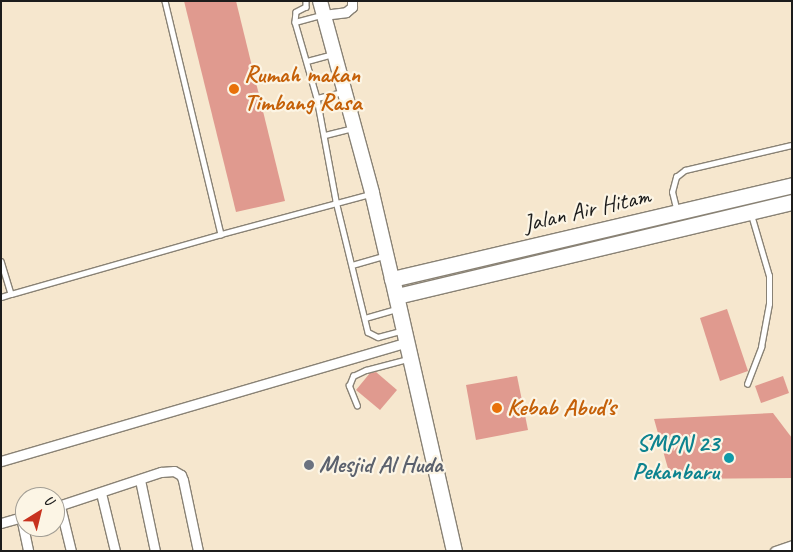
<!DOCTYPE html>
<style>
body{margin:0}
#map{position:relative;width:793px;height:552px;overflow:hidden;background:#f6e7ce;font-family:Caveat,sans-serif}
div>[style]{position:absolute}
.building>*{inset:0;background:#e09a8f}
.roads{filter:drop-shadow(1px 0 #898275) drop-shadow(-1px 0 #898275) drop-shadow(0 1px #898275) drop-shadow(0 -1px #898275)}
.service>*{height:4.5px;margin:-2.25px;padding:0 2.25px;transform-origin:2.25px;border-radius:2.25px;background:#fff}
.minor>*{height:9px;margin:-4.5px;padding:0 4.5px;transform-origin:4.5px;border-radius:4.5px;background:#fff}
.primary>*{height:14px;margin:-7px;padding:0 7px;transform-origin:7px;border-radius:7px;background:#fff}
.trunk>*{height:15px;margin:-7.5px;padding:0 7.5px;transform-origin:7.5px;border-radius:7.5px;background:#fff}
.dots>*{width:14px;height:14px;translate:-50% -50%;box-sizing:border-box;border:2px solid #fcf5e5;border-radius:50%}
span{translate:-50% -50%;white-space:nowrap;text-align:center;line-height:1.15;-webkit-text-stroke:4.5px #fcf5e5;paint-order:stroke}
.food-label{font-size:24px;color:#c56008;font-weight:700}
.left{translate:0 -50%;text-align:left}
.street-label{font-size:24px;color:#1c1c1c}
.culture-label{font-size:24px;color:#0d838f;font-weight:700}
.right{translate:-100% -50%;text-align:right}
.worship-label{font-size:24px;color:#5b616d;font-weight:700}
.frame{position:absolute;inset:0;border:2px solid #1c1c1c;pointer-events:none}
.north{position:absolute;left:15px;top:487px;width:50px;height:50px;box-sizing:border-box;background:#fcf5e5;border:1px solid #a29e95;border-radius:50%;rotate:36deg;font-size:14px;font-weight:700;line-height:20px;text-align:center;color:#1c1c1c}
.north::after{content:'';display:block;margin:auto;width:18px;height:22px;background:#c8321e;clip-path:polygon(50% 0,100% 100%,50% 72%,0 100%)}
</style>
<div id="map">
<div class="building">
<i style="clip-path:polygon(184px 1px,236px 1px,285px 201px,236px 212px)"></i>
<i style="clip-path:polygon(727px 309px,748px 371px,720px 381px,700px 318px)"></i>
<i style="clip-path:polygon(376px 372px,397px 390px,380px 410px,356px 390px,370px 373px)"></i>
<i style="clip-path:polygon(517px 376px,528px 430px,476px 440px,466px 385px)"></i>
<i style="clip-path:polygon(783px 376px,789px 393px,761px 403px,755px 386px)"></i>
<i style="clip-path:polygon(773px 413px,792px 438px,792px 478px,671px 479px,654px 419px)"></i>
</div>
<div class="roads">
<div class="service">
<i style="left:165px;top:1px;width:240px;rotate:76.5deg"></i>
<i style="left:221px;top:234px;width:154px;rotate:-15deg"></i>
<i style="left:306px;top:1px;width:6px;rotate:90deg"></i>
<i style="left:306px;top:7px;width:11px;rotate:153deg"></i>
<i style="left:296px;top:12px;width:10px;rotate:96deg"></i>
<i style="left:295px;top:22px;width:79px;rotate:73.9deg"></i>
<i style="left:317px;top:98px;width:105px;rotate:79.5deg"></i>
<i style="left:336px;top:201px;width:135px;rotate:76.3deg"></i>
<i style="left:368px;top:332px;width:11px;rotate:27deg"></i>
<i style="left:378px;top:337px;width:23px;rotate:-15deg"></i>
<i style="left:295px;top:22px;width:27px;rotate:-15deg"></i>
<i style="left:307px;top:61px;width:27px;rotate:-15deg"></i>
<i style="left:317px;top:98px;width:26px;rotate:-13deg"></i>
<i style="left:325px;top:135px;width:29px;rotate:-14deg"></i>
<i style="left:676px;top:208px;width:16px;rotate:-104deg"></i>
<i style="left:672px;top:192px;width:16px;rotate:-75deg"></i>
<i style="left:676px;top:177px;width:11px;rotate:-38deg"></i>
<i style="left:685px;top:170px;width:110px;rotate:-13.2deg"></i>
<i style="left:1px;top:261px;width:34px;rotate:73deg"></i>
<i style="left:11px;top:294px;width:218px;rotate:-15.9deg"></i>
<i style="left:352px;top:265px;width:33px;rotate:-16deg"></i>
<i style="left:1px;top:297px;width:10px;rotate:-17deg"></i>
<i style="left:365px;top:318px;width:33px;rotate:-16deg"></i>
<i style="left:747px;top:384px;width:40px;rotate:-69deg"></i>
<i style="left:761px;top:347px;width:44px;rotate:-79.5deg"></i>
<i style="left:769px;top:304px;width:28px;rotate:-90deg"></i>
<i style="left:769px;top:276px;width:64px;rotate:-106.4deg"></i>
<i style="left:357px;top:406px;width:22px;rotate:-112deg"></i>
<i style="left:349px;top:386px;width:11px;rotate:-68deg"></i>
<i style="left:353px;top:376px;width:14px;rotate:-25deg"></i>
<i style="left:366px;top:370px;width:43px;rotate:-14.7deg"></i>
</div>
<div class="minor">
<i style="left:323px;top:15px;width:23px;rotate:-7deg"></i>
<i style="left:346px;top:12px;width:8px;rotate:-40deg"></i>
<i style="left:352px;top:7px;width:6px;rotate:-90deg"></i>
<i style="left:1px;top:461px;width:423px;rotate:-16.3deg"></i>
<i style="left:140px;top:480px;width:73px;rotate:78.1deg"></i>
<i style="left:101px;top:493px;width:60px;rotate:76.4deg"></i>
<i style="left:60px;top:506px;width:46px;rotate:76.3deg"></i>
<i style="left:55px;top:507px;width:112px;rotate:-18.3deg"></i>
<i style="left:161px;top:472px;width:13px;rotate:-4deg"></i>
<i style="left:174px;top:471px;width:8px;rotate:30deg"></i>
<i style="left:181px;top:475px;width:5px;rotate:68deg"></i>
<i style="left:183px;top:480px;width:73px;rotate:78.1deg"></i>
<i style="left:21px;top:517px;width:35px;rotate:78deg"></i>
<i style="left:1px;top:523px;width:25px;rotate:-16deg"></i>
<i style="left:775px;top:551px;width:18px;rotate:-19deg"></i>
</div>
<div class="primary">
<i style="left:320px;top:1px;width:199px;rotate:74.8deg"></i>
<i style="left:372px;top:193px;width:88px;rotate:76.9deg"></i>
</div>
<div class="trunk">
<i style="left:397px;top:296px;width:406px;rotate:-13.4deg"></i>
<i style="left:454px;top:551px;width:279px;rotate:-102.8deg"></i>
<i style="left:392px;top:279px;width:411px;rotate:-13.2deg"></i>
</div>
</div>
<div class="dots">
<i style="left:234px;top:89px;background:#e8710a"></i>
<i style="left:497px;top:408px;background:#e8710a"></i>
<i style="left:729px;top:458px;background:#0f9aa8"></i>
<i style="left:309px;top:465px;background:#6b7280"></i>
</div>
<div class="food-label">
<span class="left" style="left:244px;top:89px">Rumah makan<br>Timbang Rasa</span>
<span class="left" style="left:507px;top:408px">Kebab Abud's</span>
</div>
<div class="street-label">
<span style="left:587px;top:210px;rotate:-13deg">Jalan Air Hitam</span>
</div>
<div class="culture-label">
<span class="right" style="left:719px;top:458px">SMPN 23<br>Pekanbaru</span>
</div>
<div class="worship-label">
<span class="left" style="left:319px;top:465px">Mesjid Al Huda</span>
</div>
<div class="frame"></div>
<div class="north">U</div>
</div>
